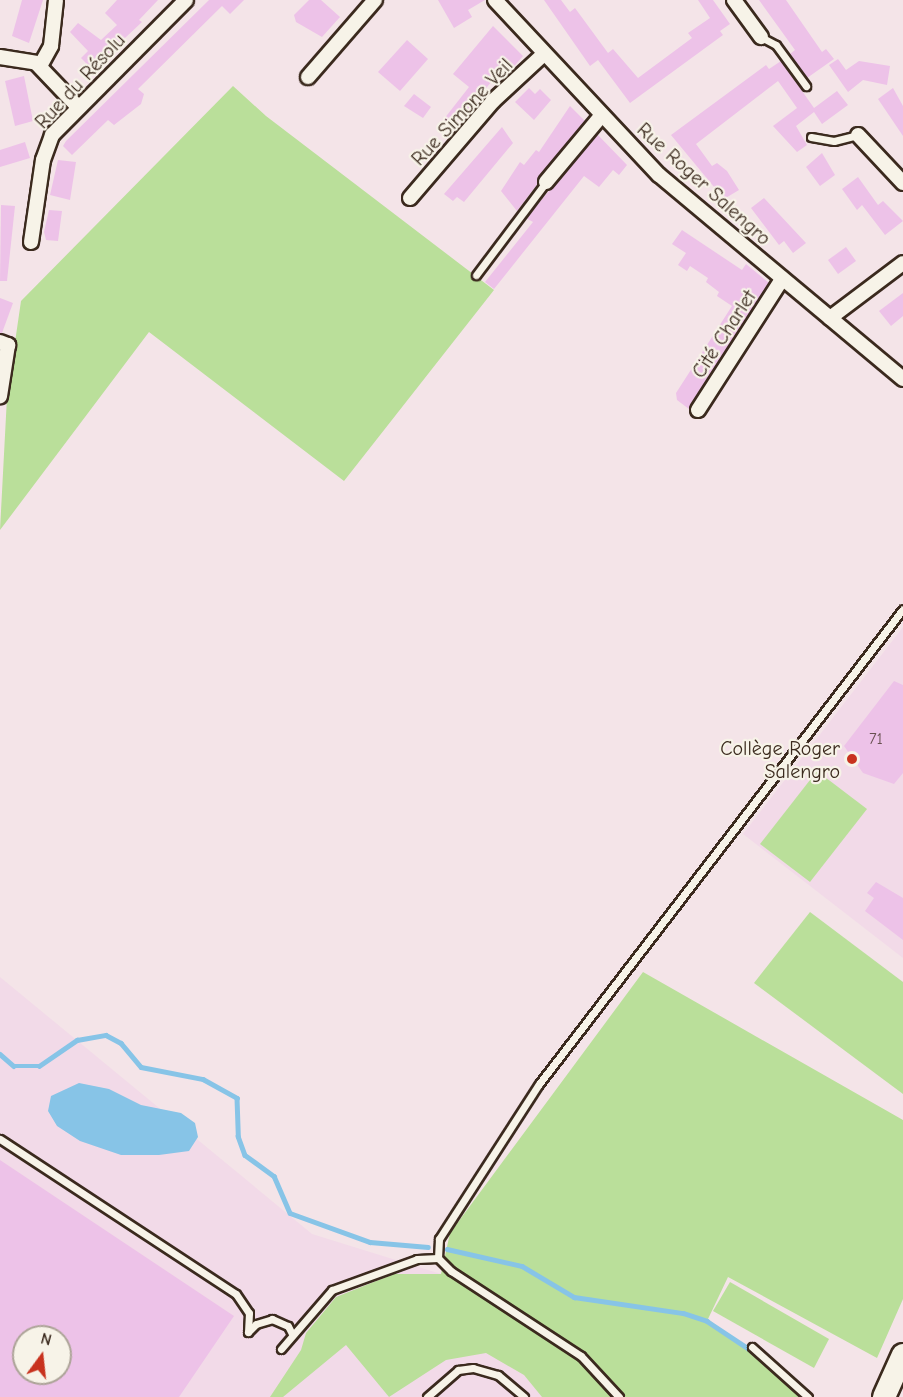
<!DOCTYPE html>
<meta charset="utf-8">
<style>
body{margin:0}
#map{position:relative;width:903px;height:1397px;overflow:hidden;background:#f4e4e8;font-family:"Comic Neue",sans-serif}
div>[style]{position:absolute}
.built>*{inset:0;background:#f2dae8}
.green>*{inset:0;background:#badf9a}
.water>*{inset:0;background:#87c4e7}
.stream>*{height:4.5px;margin:-2.25px;padding:0 2.25px;transform-origin:2.25px;border-radius:2.25px;background:#87c4e7}
.building>*{inset:0;background:#edc2e8}
.roads{filter:drop-shadow(2px 0 #3b2a1e) drop-shadow(-2px 0 #3b2a1e) drop-shadow(0 2px #3b2a1e) drop-shadow(0 -2px #3b2a1e)}
.service>*{height:7px;margin:-3.5px;padding:0 3.5px;transform-origin:3.5px;border-radius:3.5px;background:#f7f3e8}
.minor>*{height:14px;margin:-7px;padding:0 7px;transform-origin:7px;border-radius:7px;background:#f7f3e8}
.primary>*{height:22px;margin:-11px;padding:0 11px;transform-origin:11px;border-radius:11px;background:#f7f3e8}
.dots>*{width:16px;height:16px;translate:-50% -50%;box-sizing:border-box;border:3px solid #f7f3e8;border-radius:50%}
span{translate:-50% -50%;white-space:nowrap;text-align:center;line-height:1.15;-webkit-text-stroke:4.5px #f7f3e8;paint-order:stroke}
.number-label{font-size:16px;color:#685050}
.number-label span{-webkit-text-stroke-width:0}
.street-label{font-size:20px;color:#3b2a1e}
.poi-label{font-size:20px;color:#3b2a1e}
.right{translate:-100% -50%;text-align:right}
.north{position:absolute;left:12px;top:1325px;width:60px;height:60px;box-sizing:border-box;background:#f7f3e8;border:2px solid #aca397;border-radius:50%;rotate:15deg;font-size:16px;font-weight:700;line-height:24px;text-align:center;color:#3b2a1e}
.north::after{content:'';display:block;margin:auto;width:21px;height:27px;background:#c8321e;clip-path:polygon(50% 0,100% 100%,50% 72%,0 100%)}
</style>
<div id="map">
<div class="built">
<i style="clip-path:polygon(903px 627px,903px 958px,743px 834px)"></i>
<i style="clip-path:polygon(evenodd,0 977px,312px 1234px,441px 1274px,602px 1397px,0 1397px,0 977px,24px 1337px,60px 1337px,60px 1373px,24px 1373px,24px 1337px)"></i>
</div>
<div class="green">
<i style="clip-path:polygon(233px 86px,266px 116px,494px 290px,344px 481px,149px 332px,0 530px,7px 397px,21px 301px)"></i>
<i style="clip-path:polygon(817px 771px,867px 809px,810px 882px,760px 844px)"></i>
<i style="clip-path:polygon(810px 912px,903px 982px,903px 1094px,754px 983px)"></i>
<i style="clip-path:polygon(643px 972px,903px 1120px,903px 1299px,877px 1358px,728px 1277px,708px 1319px,805px 1397px,542px 1397px,524px 1375px,486px 1353px,446px 1360px,389px 1397px,346px 1345px,283px 1397px,270px 1397px,301px 1350px,306px 1333px,336px 1297px,394px 1274px,441px 1274px,450px 1233px)"></i>
<i style="clip-path:polygon(730px 1282px,829px 1339px,814px 1368px,713px 1311px)"></i>
</div>
<div class="water">
<i style="clip-path:polygon(79px 1083px,109px 1089px,141px 1105px,181px 1113px,195px 1123px,198px 1137px,189px 1151px,159px 1155px,121px 1155px,80px 1141px,57px 1126px,48px 1111px,51px 1096px)"></i>
</div>
<div class="stream">
<i style="left:0;top:1054px;width:18px;rotate:41deg"></i>
<i style="left:14px;top:1066px;width:25px"></i>
<i style="left:39px;top:1066px;width:46px;rotate:-34.4deg"></i>
<i style="left:77px;top:1040px;width:29px;rotate:-10deg"></i>
<i style="left:106px;top:1035px;width:17px;rotate:28deg"></i>
<i style="left:121px;top:1043px;width:31px;rotate:50deg"></i>
<i style="left:141px;top:1067px;width:63px;rotate:11deg"></i>
<i style="left:203px;top:1079px;width:39px;rotate:29deg"></i>
<i style="left:237px;top:1098px;width:38px;rotate:88deg"></i>
<i style="left:238px;top:1136px;width:20px;rotate:70deg"></i>
<i style="left:245px;top:1155px;width:36px;rotate:36deg"></i>
<i style="left:274px;top:1176px;width:40px;rotate:66.6deg"></i>
<i style="left:290px;top:1213px;width:85px;rotate:19.9deg"></i>
<i style="left:370px;top:1242px;width:58px;rotate:4.9deg"></i>
<i style="left:447px;top:1249px;width:77px;rotate:12.8deg"></i>
<i style="left:522px;top:1266px;width:61px;rotate:30.8deg"></i>
<i style="left:574px;top:1297px;width:110px;rotate:8.4deg"></i>
<i style="left:683px;top:1313px;width:25px;rotate:18deg"></i>
<i style="left:707px;top:1321px;width:54px;rotate:33.7deg"></i>
</div>
<div class="building">
<i style="clip-path:polygon(22px 0,43px 0,29px 43px,12px 36px)"></i>
<i style="clip-path:polygon(117px 0,158px 0,139px 20px,142px 22px,92px 69px,81px 58px,88px 51px,70px 32px,78px 23px,101px 40px,117px 25px,105px 13px)"></i>
<i style="clip-path:polygon(209px 0,244px 0,230px 14px,222px 6px,138px 89px,144px 94px,141px 104px,114px 125px,108px 120px,72px 155px,63px 146px,66px 141px)"></i>
<i style="clip-path:polygon(309px 0,321px 0,340px 17px,322px 37px,296px 22px,294px 15px)"></i>
<i style="clip-path:polygon(438px 0,485px 0,468px 10px,472px 17px,454px 28px)"></i>
<i style="clip-path:polygon(544px 0,561px 0,570px 12px,575px 8px,608px 53px,613px 49px,638px 78px,692px 38px,688px 33px,710px 18px,698px 0,713px 0,730px 24px,720px 31px,723px 35px,630px 103px,598px 60px,590px 66px)"></i>
<i style="clip-path:polygon(759px 0,786px 0,822px 52px,826px 49px,834px 59px,807px 78px,790px 54px,795px 50px)"></i>
<i style="clip-path:polygon(493px 26px,523px 56px,510px 71px,504px 67px,453px 127px,444px 119px,469px 87px,453px 74px)"></i>
<i style="clip-path:polygon(407px 40px,428px 59px,400px 91px,378px 72px)"></i>
<i style="clip-path:polygon(838px 59px,846px 70px,859px 61px,890px 66px,887px 85px,863px 80px,848px 92px,829px 65px)"></i>
<i style="clip-path:polygon(781px 61px,814px 108px,837px 91px,848px 105px,822px 124px,814px 112px,796px 126px,807px 145px,797px 152px,773px 126px,797px 108px,778px 81px,696px 144px,712px 166px,717px 163px,727px 171px,739px 190px,724px 199px,671px 135px,766px 65px,769px 69px)"></i>
<i style="clip-path:polygon(24px 76px,33px 121px,15px 126px,5px 81px)"></i>
<i style="clip-path:polygon(529px 88px,535px 94px,540px 89px,551px 100px,534px 120px,515px 102px)"></i>
<i style="clip-path:polygon(893px 88px,903px 106px,903px 136px,878px 99px)"></i>
<i style="clip-path:polygon(414px 94px,431px 107px,423px 118px,404px 106px)"></i>
<i style="clip-path:polygon(570px 106px,585px 121px,517px 211px,501px 191px,520px 162px,524px 165px,536px 150px,539px 152px)"></i>
<i style="clip-path:polygon(502px 127px,513px 143px,464px 202px,457px 197px,453px 201px,444px 194px)"></i>
<i style="clip-path:polygon(597px 134px,627px 165px,619px 175px,613px 170px,599px 187px,584px 176px,494px 289px,485px 282px,533px 222px,526px 218px)"></i>
<i style="clip-path:polygon(25px 142px,30px 158px,0 167px,0 150px)"></i>
<i style="clip-path:polygon(822px 153px,835px 175px,820px 186px,806px 167px)"></i>
<i style="clip-path:polygon(58px 160px,76px 162px,70px 200px,50px 195px)"></i>
<i style="clip-path:polygon(858px 177px,878px 205px,883px 201px,903px 221px,885px 235px,862px 205px,857px 210px,842px 189px)"></i>
<i style="clip-path:polygon(764px 198px,806px 243px,793px 253px,784px 241px,779px 245px,751px 208px)"></i>
<i style="clip-path:polygon(1px 205px,15px 206px,7px 281px,0 281px)"></i>
<i style="clip-path:polygon(49px 210px,62px 211px,58px 241px,46px 240px,44px 232px)"></i>
<i style="clip-path:polygon(682px 230px,742px 270px,746px 264px,769px 283px,689px 409px,677px 400px,676px 393px,732px 306px,717px 296px,719px 292px,706px 282px,708px 278px,690px 266px,687px 271px,678px 265px,686px 253px,672px 244px)"></i>
<i style="clip-path:polygon(846px 247px,856px 261px,838px 274px,828px 260px)"></i>
<i style="clip-path:polygon(903px 293px,903px 316px,891px 326px,879px 311px)"></i>
<i style="clip-path:polygon(0 298px,13px 303px,2px 333px,0 333px)"></i>
<i style="clip-path:polygon(894px 681px,903px 685px,903px 773px,894px 784px,863px 773px,844px 746px)"></i>
<i style="clip-path:polygon(876px 882px,903px 898px,903px 940px,865px 911px,874px 898px,867px 893px)"></i>
<i style="clip-path:polygon(evenodd,0 1160px,234px 1316px,179px 1397px,0 1397px,0 1160px,24px 1337px,60px 1337px,60px 1373px,24px 1373px,24px 1337px)"></i>
</div>
<div class="roads">
<div class="service">
<i style="left:761px;top:37px;width:17px;rotate:28deg"></i>
<i style="left:776px;top:45px;width:51px;rotate:53.8deg"></i>
<i style="left:811px;top:137px;width:23px;rotate:10deg"></i>
<i style="left:834px;top:141px;width:25px;rotate:-14deg"></i>
<i style="left:476px;top:275px;width:116px;rotate:-53deg"></i>
<i style="left:0;top:1139px;width:282px;rotate:33.3deg"></i>
<i style="left:236px;top:1294px;width:23px;rotate:56deg"></i>
<i style="left:249px;top:1313px;width:19px;rotate:93deg"></i>
<i style="left:248px;top:1332px;width:11px;rotate:-45deg"></i>
<i style="left:256px;top:1324px;width:17px;rotate:-17deg"></i>
<i style="left:272px;top:1319px;width:17px;rotate:24deg"></i>
<i style="left:288px;top:1326px;width:9px;rotate:63deg"></i>
<i style="left:752px;top:1347px;width:75px;rotate:41.8deg"></i>
<i style="left:281px;top:1349px;width:78px;rotate:-49.2deg"></i>
<i style="left:332px;top:1290px;width:90px;rotate:-20deg"></i>
<i style="left:417px;top:1259px;width:21px;rotate:-3deg"></i>
<i style="left:427px;top:1397px;width:41px;rotate:-41.1deg"></i>
<i style="left:458px;top:1370px;width:15px;rotate:-8deg"></i>
<i style="left:473px;top:1368px;width:26px;rotate:16deg"></i>
<i style="left:498px;top:1375px;width:34px;rotate:40deg"></i>
<i style="left:619px;top:1397px;width:56px;rotate:-132.8deg"></i>
<i style="left:581px;top:1356px;width:155px;rotate:-146.8deg"></i>
<i style="left:451px;top:1271px;width:18px;rotate:-135deg"></i>
<i style="left:438px;top:1258px;width:19px;rotate:-87deg"></i>
<i style="left:439px;top:1239px;width:184px;rotate:-57.2deg"></i>
<i style="left:539px;top:1084px;width:598px;rotate:-52.54deg"></i>
</div>
<div class="minor">
<i style="left:495px;top:0;width:240px;rotate:46.9deg"></i>
<i style="left:659px;top:175px;width:318px;rotate:39.9deg"></i>
<i style="left:734px;top:0;width:46px;rotate:53.9deg"></i>
<i style="left:0;top:57px;width:36px;rotate:9deg"></i>
<i style="left:36px;top:63px;width:61px;rotate:46.3deg"></i>
<i style="left:40px;top:66px;width:23px;rotate:-61deg"></i>
<i style="left:51px;top:46px;width:46px;rotate:-83.8deg"></i>
<i style="left:308px;top:77px;width:102px;rotate:-49deg"></i>
<i style="left:858px;top:135px;width:66px;rotate:46.8deg"></i>
<i style="left:546px;top:182px;width:86px;rotate:-50.2deg"></i>
<i style="left:410px;top:198px;width:128px;rotate:-49.4deg"></i>
<i style="left:493px;top:101px;width:69px;rotate:-42.7deg"></i>
<i style="left:31px;top:242px;width:83px;rotate:-81.7deg"></i>
<i style="left:43px;top:160px;width:27px;rotate:-70deg"></i>
<i style="left:52px;top:135px;width:190px;rotate:-45.2deg"></i>
<i style="left:830px;top:318px;width:91px;rotate:-37deg"></i>
<i style="left:0;top:342px;width:9px;rotate:21deg"></i>
<i style="left:8px;top:345px;width:52px;rotate:98.9deg"></i>
<i style="left:698px;top:410px;width:156px;rotate:-57.3deg"></i>
</div>
<div class="primary">
<i style="left:884px;top:1397px;width:46px;rotate:-65.7deg"></i>
</div>
</div>
<div class="dots">
<i style="left:852px;top:759px;background:#c8321e"></i>
</div>
<div class="number-label">
<span style="left:876px;top:739px">71</span>
</div>
<div class="street-label">
<span style="left:80px;top:81px;rotate:-47deg">Rue du Résolu</span>
<span style="left:462px;top:112px;rotate:-47deg">Rue Simone Veil</span>
<span style="left:704px;top:184px;rotate:42deg">Rue Roger Salengro</span>
<span style="left:724px;top:334px;rotate:-57deg">Cité Charlet</span>
</div>
<div class="poi-label">
<span class="right" style="left:840px;top:760px">Collège Roger<br>Salengro</span>
</div>
<div class="north">N</div>
</div>
